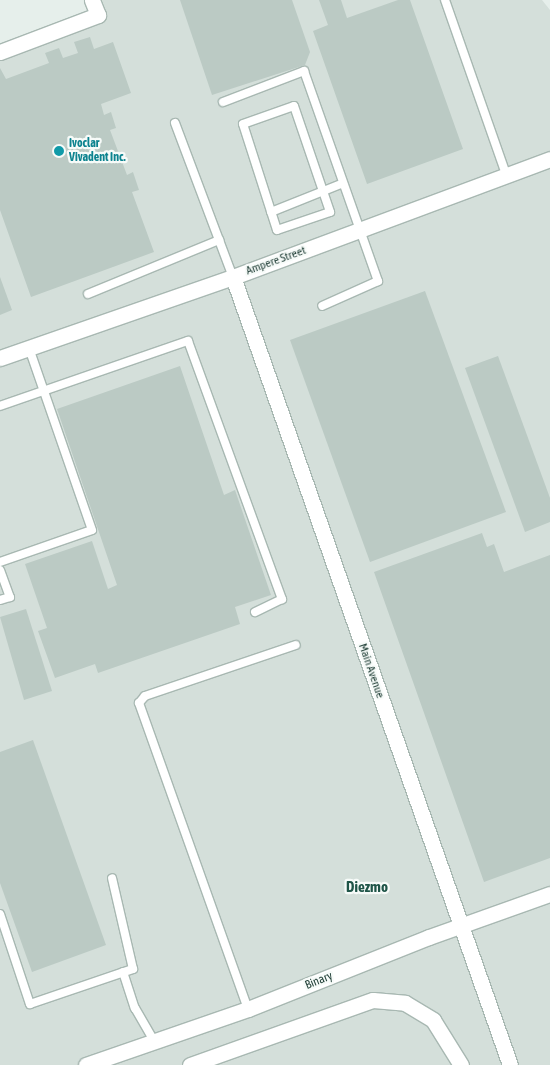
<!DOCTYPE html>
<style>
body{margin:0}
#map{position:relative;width:550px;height:1065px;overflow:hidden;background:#e6efeb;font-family:"Asap Condensed",sans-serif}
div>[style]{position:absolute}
.built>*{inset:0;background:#d4dfda}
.building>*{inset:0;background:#bbcac4}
.roads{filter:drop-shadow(1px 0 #a8b8b2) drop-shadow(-1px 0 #a8b8b2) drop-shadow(0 1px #a8b8b2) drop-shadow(0 -1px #a8b8b2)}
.service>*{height:8px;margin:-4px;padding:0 4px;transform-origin:4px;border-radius:4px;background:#fff}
.minor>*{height:15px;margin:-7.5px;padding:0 7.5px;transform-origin:7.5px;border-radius:7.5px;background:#fff}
.dots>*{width:14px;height:14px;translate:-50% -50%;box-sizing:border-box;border:2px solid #f7fbf9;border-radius:50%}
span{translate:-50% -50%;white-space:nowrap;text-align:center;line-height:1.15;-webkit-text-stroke:4.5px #f7fbf9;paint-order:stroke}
.culture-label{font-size:12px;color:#0d838f;font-weight:700}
.left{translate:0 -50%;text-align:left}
.street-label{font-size:12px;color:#24423a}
.quarter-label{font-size:15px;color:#1f5548;font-weight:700}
</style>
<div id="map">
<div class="built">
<i style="clip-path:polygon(102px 0,542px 0,550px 10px,550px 1065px,0 1065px,0 57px,108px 16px)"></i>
</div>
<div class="building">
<i style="clip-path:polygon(180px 0,292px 0,310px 52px,305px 65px,212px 95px)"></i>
<i style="clip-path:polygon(319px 0,341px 0,347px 18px,398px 0,410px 0,463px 149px,367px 184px,313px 31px,328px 25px)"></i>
<i style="clip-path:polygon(90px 37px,94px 49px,113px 42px,131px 93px,101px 104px,104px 115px,111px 112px,116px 128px,110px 130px,127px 175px,133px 172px,139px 190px,132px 192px,154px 252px,31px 297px,0 210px,0 68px,6px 79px,49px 63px,45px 53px,59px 48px,63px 58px,78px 53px,74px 42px)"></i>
<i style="clip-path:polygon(0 277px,12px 310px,0 315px)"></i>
<i style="clip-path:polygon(425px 291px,506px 512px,370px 562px,290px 340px)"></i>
<i style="clip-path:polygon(498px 356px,550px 498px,550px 522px,525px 532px,465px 368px)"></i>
<i style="clip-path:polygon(180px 366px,224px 495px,235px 490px,271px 595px,235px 607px,240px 624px,98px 673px,95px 664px,55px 678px,38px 631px,47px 628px,25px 564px,92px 541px,108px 589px,117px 585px,57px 409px)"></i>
<i style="clip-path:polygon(482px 533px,487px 547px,494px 544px,504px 572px,550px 555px,550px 858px,484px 882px,374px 572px)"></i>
<i style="clip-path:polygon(26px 609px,52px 691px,24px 700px,0 617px)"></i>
<i style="clip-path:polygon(33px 740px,106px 945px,32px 972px,0 883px,0 752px)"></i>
</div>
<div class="roads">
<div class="service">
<i style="left:445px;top:0;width:184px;rotate:70.7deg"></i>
<i style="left:223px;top:102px;width:87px;rotate:-20.9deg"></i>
<i style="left:304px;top:71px;width:223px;rotate:70.6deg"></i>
<i style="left:378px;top:281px;width:61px;rotate:155.9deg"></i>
<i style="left:294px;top:106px;width:112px;rotate:71.2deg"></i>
<i style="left:330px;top:212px;width:56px;rotate:161.2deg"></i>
<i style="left:277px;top:230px;width:111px;rotate:-107.8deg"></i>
<i style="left:243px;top:124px;width:54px;rotate:-19.4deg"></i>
<i style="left:175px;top:123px;width:165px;rotate:69.4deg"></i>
<i style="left:271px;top:212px;width:75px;rotate:-21.8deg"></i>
<i style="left:88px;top:294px;width:142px;rotate:-22.4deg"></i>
<i style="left:0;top:406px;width:199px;rotate:-19.1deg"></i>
<i style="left:188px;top:341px;width:275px;rotate:70deg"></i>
<i style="left:282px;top:599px;width:30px;rotate:154deg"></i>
<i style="left:0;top:562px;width:97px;rotate:-19.2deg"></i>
<i style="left:92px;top:530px;width:193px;rotate:-109.1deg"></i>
<i style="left:0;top:570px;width:29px;rotate:70deg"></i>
<i style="left:10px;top:597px;width:10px;rotate:163deg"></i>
<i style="left:0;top:914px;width:95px;rotate:71.6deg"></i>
<i style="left:30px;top:1004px;width:109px;rotate:-18.8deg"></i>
<i style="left:133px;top:969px;width:93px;rotate:-103deg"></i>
<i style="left:123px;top:972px;width:38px;rotate:72deg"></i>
<i style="left:135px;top:1008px;width:39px;rotate:60deg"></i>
<i style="left:248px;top:1009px;width:325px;rotate:-109.6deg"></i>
<i style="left:139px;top:703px;width:9px;rotate:-49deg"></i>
<i style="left:145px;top:696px;width:159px;rotate:-18.7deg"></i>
</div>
<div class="minor">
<i style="left:0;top:52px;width:105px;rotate:-20.7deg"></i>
<i style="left:98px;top:15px;width:16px;rotate:-112deg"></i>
<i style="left:233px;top:277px;width:835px;rotate:70.63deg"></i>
<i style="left:0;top:358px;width:247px;rotate:-19.2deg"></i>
<i style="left:233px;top:277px;width:338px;rotate:-20.4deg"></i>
<i style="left:86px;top:1065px;width:171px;rotate:-19.1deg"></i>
<i style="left:248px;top:1009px;width:195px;rotate:-21.7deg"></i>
<i style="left:429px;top:937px;width:128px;rotate:-19.6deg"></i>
<i style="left:190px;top:1065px;width:194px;rotate:-19.6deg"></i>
<i style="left:373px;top:1000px;width:32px;rotate:5deg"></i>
<i style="left:405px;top:1003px;width:33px;rotate:31deg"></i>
<i style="left:433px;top:1020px;width:53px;rotate:58.1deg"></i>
</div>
</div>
<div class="dots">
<i style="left:59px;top:151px;background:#0f9aa8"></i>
</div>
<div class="culture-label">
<span class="left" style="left:69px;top:151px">Ivoclar<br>Vivadent Inc.</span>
</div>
<div class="street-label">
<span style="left:276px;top:261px;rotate:-20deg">Ampere Street</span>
<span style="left:371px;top:671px;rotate:71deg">Main Avenue</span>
<span style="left:319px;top:981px;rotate:-22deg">Binary</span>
</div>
<div class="quarter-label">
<span style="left:367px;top:887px">Diezmo</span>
</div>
</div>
